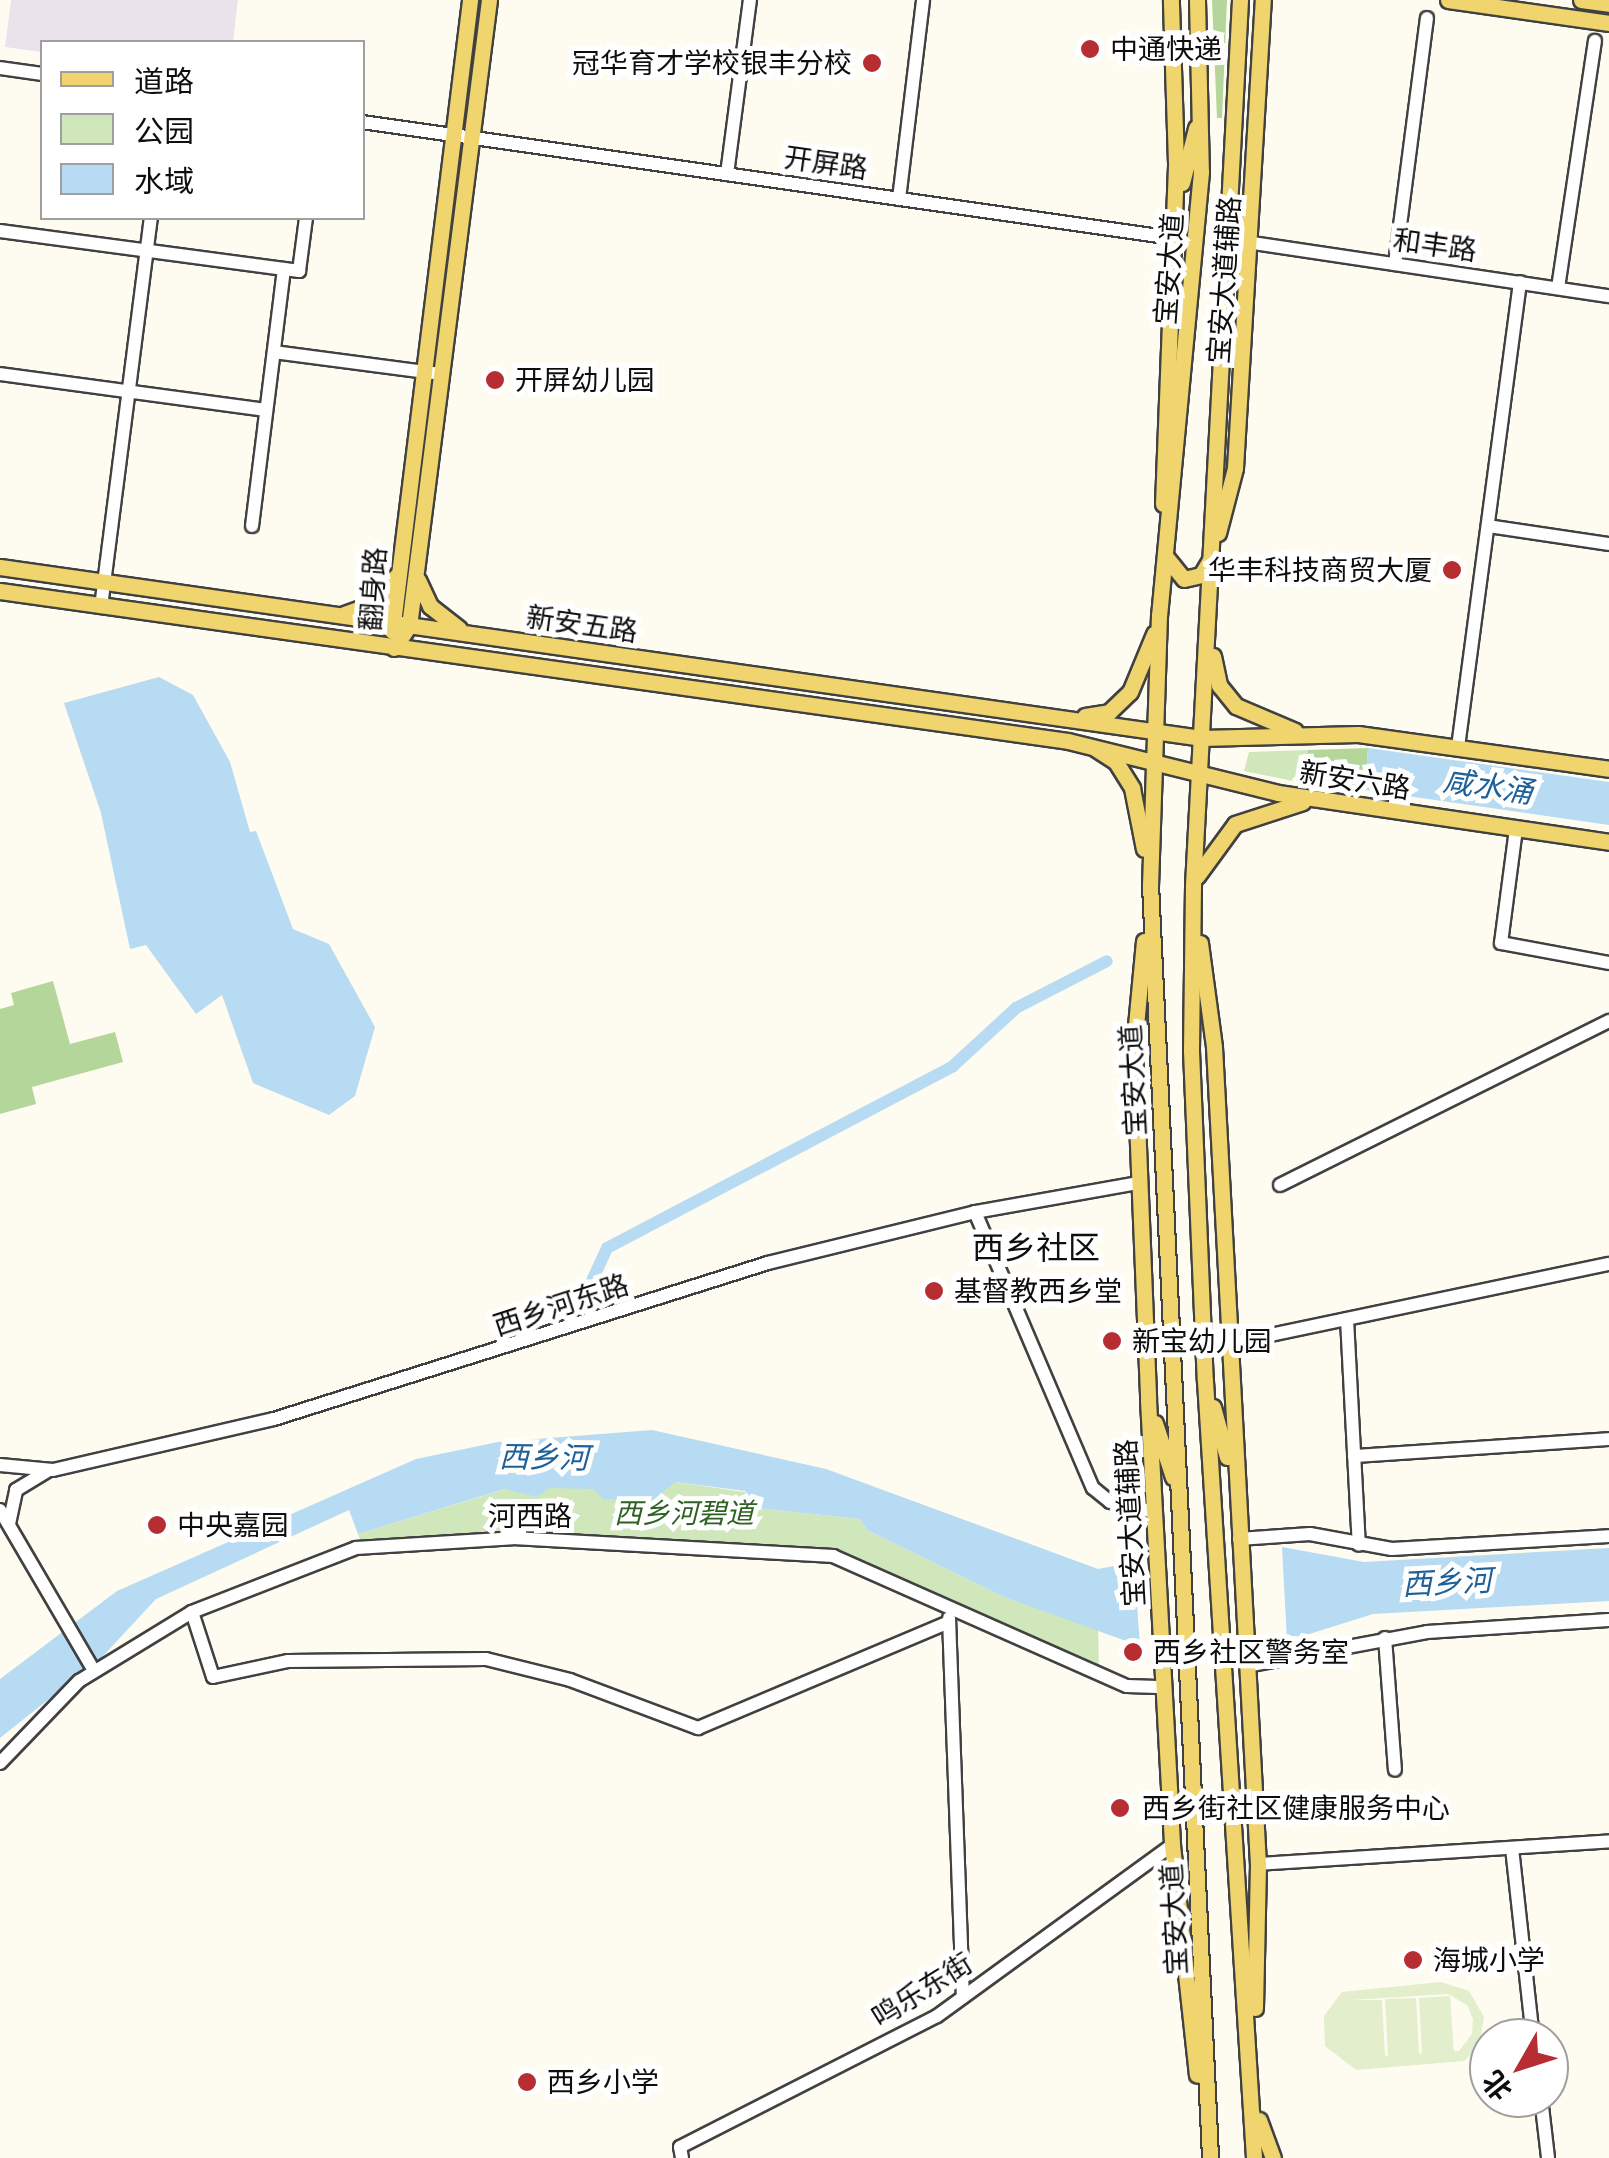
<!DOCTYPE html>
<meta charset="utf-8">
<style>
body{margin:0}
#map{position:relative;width:1609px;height:2158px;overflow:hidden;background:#fefcf0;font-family:"PT Serif","Noto Sans SC",serif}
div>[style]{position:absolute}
.industrial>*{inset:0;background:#ebe3ec}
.green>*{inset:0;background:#d0e7bb}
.forest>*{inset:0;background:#b4d69b}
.pitch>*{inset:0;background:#e2eecc}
.water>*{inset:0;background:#b7dbf2}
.canal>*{height:12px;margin:-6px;padding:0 6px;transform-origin:6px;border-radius:6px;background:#b7dbf2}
.roads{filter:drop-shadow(2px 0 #414141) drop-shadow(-2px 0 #414141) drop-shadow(0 2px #414141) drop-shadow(0 -2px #414141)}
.minor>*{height:12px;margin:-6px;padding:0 6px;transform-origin:6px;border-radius:6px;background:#fff}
.major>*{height:15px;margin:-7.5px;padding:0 7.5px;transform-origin:7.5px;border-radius:7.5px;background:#f0d46d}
.dots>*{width:28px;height:28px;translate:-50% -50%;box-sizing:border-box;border:5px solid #fff;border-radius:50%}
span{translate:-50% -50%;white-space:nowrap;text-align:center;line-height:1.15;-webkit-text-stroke:10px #fff;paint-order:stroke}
.poi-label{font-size:28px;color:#0e0e0e}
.left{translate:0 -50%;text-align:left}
.right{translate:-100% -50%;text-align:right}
.street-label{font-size:28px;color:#0e0e0e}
.park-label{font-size:28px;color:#2d6222;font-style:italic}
.water-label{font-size:30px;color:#1e6098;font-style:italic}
.quarter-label{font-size:32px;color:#0e0e0e}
.legend{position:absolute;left:40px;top:40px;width:325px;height:180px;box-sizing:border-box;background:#fff;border:2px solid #9f9f9f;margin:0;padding:12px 18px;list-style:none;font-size:30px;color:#0e0e0e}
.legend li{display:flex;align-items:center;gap:20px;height:50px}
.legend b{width:50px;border:2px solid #9f9f9f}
.north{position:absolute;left:1469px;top:2018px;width:100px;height:100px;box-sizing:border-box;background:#fff;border:2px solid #9f9f9f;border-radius:50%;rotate:231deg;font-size:28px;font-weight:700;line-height:40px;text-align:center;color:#0e0e0e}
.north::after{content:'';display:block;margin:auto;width:35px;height:45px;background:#b62e31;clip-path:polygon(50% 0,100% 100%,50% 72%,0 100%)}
</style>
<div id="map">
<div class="industrial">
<i style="clip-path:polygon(11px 0,238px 0,233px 42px,42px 42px,42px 52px,5px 47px)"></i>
</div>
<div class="green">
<i style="clip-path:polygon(1308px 750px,1307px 784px,1244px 771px,1249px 752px)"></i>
<i style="clip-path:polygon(675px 1482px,745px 1492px,757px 1508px,860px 1519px,867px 1530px,1004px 1597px,1098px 1627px,1099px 1668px,831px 1550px,513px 1534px,361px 1542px,358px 1534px,506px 1489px)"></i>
</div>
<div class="forest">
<i style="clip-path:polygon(1212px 0,1227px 0,1222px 118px,1217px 118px)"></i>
<i style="clip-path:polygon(1368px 748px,1365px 790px,1307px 784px,1308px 750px)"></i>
<i style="clip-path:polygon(53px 981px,70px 1044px,115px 1032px,123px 1062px,32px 1087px,36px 1104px,0 1114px,0 1009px,14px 1005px,11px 993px)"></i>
</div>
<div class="pitch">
<i style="clip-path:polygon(evenodd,1441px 1982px,1469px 1991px,1484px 2017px,1479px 2047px,1464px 2061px,1356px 2070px,1325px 2046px,1324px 2016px,1342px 1992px,1441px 1982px,1448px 1994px,1467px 2005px,1473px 2019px,1472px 2034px,1459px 2051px,1355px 2058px,1385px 2056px,1382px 2000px,1352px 2000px,1448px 1994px)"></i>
<i style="clip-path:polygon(1450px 1996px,1454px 2052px,1422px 2054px,1419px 1998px)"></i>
<i style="clip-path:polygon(1416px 1998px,1419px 2054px,1388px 2056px,1385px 1999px)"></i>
</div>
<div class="water">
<i style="clip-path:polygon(159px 677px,193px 695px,230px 762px,250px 832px,256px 831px,293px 929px,329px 944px,375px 1027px,355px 1096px,329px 1115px,253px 1083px,222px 995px,196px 1014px,146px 945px,130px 949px,101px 813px,64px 703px)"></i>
<i style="clip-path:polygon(1368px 748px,1609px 782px,1609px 825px,1365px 790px)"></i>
<i style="clip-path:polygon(652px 1430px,826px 1469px,1098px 1569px,1134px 1562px,1140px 1646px,1004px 1597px,867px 1530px,860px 1519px,757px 1508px,745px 1491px,675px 1482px,653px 1500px,603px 1499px,593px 1489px,549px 1488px,537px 1497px,505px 1489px,358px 1534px,349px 1510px,156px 1599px,103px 1656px,0 1738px,0 1679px,117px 1591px,416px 1459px,498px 1442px)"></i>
<i style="clip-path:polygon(1282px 1547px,1364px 1562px,1609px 1548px,1609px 1601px,1373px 1614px,1287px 1641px)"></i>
</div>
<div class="canal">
<i style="left:580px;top:1307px;width:65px;rotate:-65.4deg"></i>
<i style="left:607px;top:1248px;width:391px;rotate:-27.7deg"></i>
<i style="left:953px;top:1066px;width:86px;rotate:-42.6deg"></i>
<i style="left:1016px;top:1008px;width:102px;rotate:-27.3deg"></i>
</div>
<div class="roads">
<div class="minor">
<i style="left:0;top:68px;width:42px;rotate:8.1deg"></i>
<i style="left:362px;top:122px;width:819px;rotate:8.14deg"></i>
<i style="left:727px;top:174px;width:176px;rotate:-82.5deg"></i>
<i style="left:899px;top:199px;width:200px;rotate:-83.1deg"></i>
<i style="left:0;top:231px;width:302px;rotate:7.6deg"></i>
<i style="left:299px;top:271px;width:53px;rotate:-82.5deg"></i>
<i style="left:1253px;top:243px;width:360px;rotate:8.5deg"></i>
<i style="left:1395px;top:264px;width:248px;rotate:-82.6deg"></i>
<i style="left:1558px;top:288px;width:250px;rotate:-81.5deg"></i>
<i style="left:274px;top:352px;width:169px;rotate:7.5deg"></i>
<i style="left:0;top:374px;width:268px;rotate:7.7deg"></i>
<i style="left:252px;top:526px;width:259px;rotate:-82.9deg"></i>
<i style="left:1488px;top:526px;width:122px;rotate:8.5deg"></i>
<i style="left:101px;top:607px;width:392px;rotate:-82.7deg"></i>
<i style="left:1458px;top:747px;width:469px;rotate:-82.4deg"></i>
<i style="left:1516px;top:829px;width:115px;rotate:97.5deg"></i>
<i style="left:1501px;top:943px;width:110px;rotate:10.5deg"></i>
<i style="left:1280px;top:1185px;width:368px;rotate:-26.5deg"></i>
<i style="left:975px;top:1212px;width:300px;rotate:66.9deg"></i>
<i style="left:1093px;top:1488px;width:22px;rotate:39deg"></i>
<i style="left:1110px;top:1502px;width:45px;rotate:12.8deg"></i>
<i style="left:1347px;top:1319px;width:226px;rotate:87deg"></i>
<i style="left:1228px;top:1344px;width:389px;rotate:-11.9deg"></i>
<i style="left:1354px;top:1456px;width:256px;rotate:-3.8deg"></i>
<i style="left:0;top:1465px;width:53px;rotate:5.4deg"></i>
<i style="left:53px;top:1470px;width:227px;rotate:-13deg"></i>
<i style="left:274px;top:1419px;width:518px;rotate:-17.53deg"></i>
<i style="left:768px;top:1263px;width:213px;rotate:-13.8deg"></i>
<i style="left:975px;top:1212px;width:166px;rotate:-10.1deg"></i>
<i style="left:0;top:1510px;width:186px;rotate:59.7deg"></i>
<i style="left:9px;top:1524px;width:35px;rotate:-78deg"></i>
<i style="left:16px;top:1490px;width:35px;rotate:-31deg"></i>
<i style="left:1239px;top:1539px;width:71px;rotate:-4deg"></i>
<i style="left:1310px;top:1534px;width:83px;rotate:10.4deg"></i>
<i style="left:1392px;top:1549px;width:217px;rotate:-3.4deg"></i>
<i style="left:192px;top:1612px;width:68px;rotate:72.1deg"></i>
<i style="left:213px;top:1677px;width:77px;rotate:-12deg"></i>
<i style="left:288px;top:1661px;width:198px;rotate:-0.6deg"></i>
<i style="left:486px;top:1659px;width:87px;rotate:14deg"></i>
<i style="left:570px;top:1680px;width:137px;rotate:20.6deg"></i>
<i style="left:698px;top:1728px;width:270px;rotate:-22.9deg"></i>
<i style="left:949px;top:1618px;width:379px;rotate:87.9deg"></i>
<i style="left:1385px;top:1638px;width:132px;rotate:85.7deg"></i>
<i style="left:1246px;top:1666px;width:184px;rotate:-10.6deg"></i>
<i style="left:1427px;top:1632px;width:182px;rotate:-3.8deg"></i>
<i style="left:0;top:1763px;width:114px;rotate:-46.1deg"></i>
<i style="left:79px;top:1681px;width:132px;rotate:-31.4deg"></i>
<i style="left:192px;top:1612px;width:176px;rotate:-21.3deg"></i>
<i style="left:356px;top:1548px;width:157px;rotate:-3.6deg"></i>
<i style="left:513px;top:1538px;width:321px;rotate:3.2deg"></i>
<i style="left:833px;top:1556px;width:321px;rotate:23.9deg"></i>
<i style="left:1127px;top:1686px;width:38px;rotate:2deg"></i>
<i style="left:1512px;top:1848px;width:191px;rotate:83.7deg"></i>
<i style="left:1258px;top:1864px;width:352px;rotate:-3.7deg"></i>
<i style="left:1541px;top:2098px;width:60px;rotate:83.3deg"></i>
<i style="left:682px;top:2158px;width:11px;rotate:-100deg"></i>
<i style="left:680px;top:2147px;width:288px;rotate:-27deg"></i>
<i style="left:937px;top:2016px;width:291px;rotate:-36deg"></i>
</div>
<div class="major">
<i style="left:1197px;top:0;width:172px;rotate:88.7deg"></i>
<i style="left:1201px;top:172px;width:445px;rotate:95.4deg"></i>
<i style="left:1159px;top:615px;width:269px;rotate:91.9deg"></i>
<i style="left:1150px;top:884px;width:1275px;rotate:87.3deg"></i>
<i style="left:1240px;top:0;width:887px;rotate:93.04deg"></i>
<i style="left:1193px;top:886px;width:165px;rotate:90.7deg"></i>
<i style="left:1191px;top:1051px;width:330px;rotate:87.6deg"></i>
<i style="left:1205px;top:1381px;width:779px;rotate:86.39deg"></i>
<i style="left:1448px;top:0;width:163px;rotate:8.1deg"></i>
<i style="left:1581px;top:0;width:28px;rotate:8deg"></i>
<i style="left:1182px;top:183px;width:57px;rotate:-75.7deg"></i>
<i style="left:1163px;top:504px;width:341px;rotate:-87.8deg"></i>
<i style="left:1176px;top:163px;width:163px;rotate:-91.8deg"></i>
<i style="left:1218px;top:533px;width:67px;rotate:-75.3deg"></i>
<i style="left:1235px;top:468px;width:469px;rotate:-86.6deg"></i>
<i style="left:1166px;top:557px;width:28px;rotate:51deg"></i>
<i style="left:1184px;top:579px;width:17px;rotate:-13deg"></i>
<i style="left:1201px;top:575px;width:17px;rotate:-59deg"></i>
<i style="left:0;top:567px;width:1213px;rotate:8.1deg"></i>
<i style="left:1201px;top:738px;width:157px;rotate:-1.5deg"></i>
<i style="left:1358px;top:734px;width:253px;rotate:7.9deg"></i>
<i style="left:418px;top:580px;width:29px;rotate:65deg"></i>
<i style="left:430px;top:606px;width:37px;rotate:38deg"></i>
<i style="left:0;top:591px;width:1078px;rotate:7.99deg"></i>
<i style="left:1068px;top:741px;width:216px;rotate:13.9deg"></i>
<i style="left:1278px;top:793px;width:335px;rotate:8.4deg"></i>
<i style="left:344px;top:614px;width:30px;rotate:-20deg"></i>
<i style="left:372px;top:604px;width:37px;rotate:-49deg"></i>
<i style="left:392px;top:631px;width:636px;rotate:-82.95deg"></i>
<i style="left:394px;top:648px;width:27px;rotate:-56deg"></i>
<i style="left:409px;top:626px;width:631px;rotate:-82.72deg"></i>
<i style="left:1213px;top:656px;width:30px;rotate:78deg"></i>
<i style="left:1219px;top:685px;width:27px;rotate:51deg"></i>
<i style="left:1236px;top:706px;width:64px;rotate:23deg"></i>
<i style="left:1085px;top:716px;width:24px;rotate:-9deg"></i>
<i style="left:1109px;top:712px;width:29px;rotate:-44deg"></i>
<i style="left:1130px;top:692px;width:63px;rotate:-67.5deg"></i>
<i style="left:1096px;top:749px;width:24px;rotate:33deg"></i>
<i style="left:1116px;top:762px;width:31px;rotate:58deg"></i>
<i style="left:1132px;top:788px;width:62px;rotate:78.9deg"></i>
<i style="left:1197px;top:876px;width:64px;rotate:-53.8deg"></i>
<i style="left:1235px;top:824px;width:71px;rotate:-17.9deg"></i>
<i style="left:1144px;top:941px;width:105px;rotate:95.4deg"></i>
<i style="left:1134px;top:1046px;width:354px;rotate:87.7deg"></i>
<i style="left:1148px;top:1400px;width:446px;rotate:86.9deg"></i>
<i style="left:1172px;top:1845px;width:231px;rotate:83.8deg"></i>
<i style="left:1200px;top:943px;width:105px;rotate:82.3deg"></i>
<i style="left:1214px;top:1047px;width:818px;rotate:86.92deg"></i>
<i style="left:1258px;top:1864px;width:144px;rotate:91.2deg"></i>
<i style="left:1213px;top:1407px;width:52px;rotate:74.4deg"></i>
<i style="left:1155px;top:1423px;width:57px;rotate:71.6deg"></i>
<i style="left:1259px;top:2120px;width:40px;rotate:69.8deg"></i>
</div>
</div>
<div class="dots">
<i style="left:1090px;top:49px;background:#b62e31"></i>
<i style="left:872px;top:63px;background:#b62e31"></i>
<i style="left:495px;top:380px;background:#b62e31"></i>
<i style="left:1452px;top:570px;background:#b62e31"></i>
<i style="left:934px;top:1291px;background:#b62e31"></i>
<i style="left:1112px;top:1341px;background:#b62e31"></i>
<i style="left:157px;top:1525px;background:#b62e31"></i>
<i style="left:1133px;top:1652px;background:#b62e31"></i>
<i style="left:1120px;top:1808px;background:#b62e31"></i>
<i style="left:1413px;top:1960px;background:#b62e31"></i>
<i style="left:527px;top:2082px;background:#b62e31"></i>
</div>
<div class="poi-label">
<span class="left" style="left:1110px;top:49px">中通快递</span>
<span class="right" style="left:852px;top:63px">冠华育才学校银丰分校</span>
<span class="left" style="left:515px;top:380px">开屏幼儿园</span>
<span class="right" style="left:1432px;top:570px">华丰科技商贸大厦</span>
<span class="left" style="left:954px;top:1291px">基督教西乡堂</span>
<span class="left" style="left:1132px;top:1341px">新宝幼儿园</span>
<span class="left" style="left:177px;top:1525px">中央嘉园</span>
<span class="left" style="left:1153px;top:1652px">西乡社区警务室</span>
<span class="left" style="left:1142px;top:1808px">西乡街社区健康服务中心</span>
<span class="left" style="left:1433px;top:1960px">海城小学</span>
<span class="left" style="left:547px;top:2082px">西乡小学</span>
</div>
<div class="street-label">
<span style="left:826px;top:163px;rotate:8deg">开屏路</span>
<span style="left:1435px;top:245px;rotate:8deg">和丰路</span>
<span style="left:1169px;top:269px;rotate:-86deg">宝安大道</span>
<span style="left:1224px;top:280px;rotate:-86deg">宝安大道辅路</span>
<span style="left:373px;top:589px;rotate:-86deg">翻身路</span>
<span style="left:582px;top:624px;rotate:8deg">新安五路</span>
<span style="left:1355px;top:780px;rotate:9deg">新安六路</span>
<span style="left:1133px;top:1080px;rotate:-93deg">宝安大道</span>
<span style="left:561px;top:1305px;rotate:-18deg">西乡河东路</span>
<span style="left:530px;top:1516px">河西路</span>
<span style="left:1130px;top:1523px;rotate:-93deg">宝安大道辅路</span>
<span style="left:1174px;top:1919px;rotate:-93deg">宝安大道</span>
<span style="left:922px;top:1990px;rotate:-32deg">鸣乐东街</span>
</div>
<div class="park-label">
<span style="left:684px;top:1513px">西乡河碧道</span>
</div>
<div class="water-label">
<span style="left:1488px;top:786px;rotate:8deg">咸水涌</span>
<span style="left:544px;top:1457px;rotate:1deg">西乡河</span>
<span style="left:1447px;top:1582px;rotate:-3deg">西乡河</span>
</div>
<div class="quarter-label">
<span style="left:1036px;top:1247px">西乡社区</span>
</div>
<ul class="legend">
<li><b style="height:12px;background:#f0d46d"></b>道路</li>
<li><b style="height:28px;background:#d0e7bb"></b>公园</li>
<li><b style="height:28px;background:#b7dbf2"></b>水域</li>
</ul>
<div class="north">北</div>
</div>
